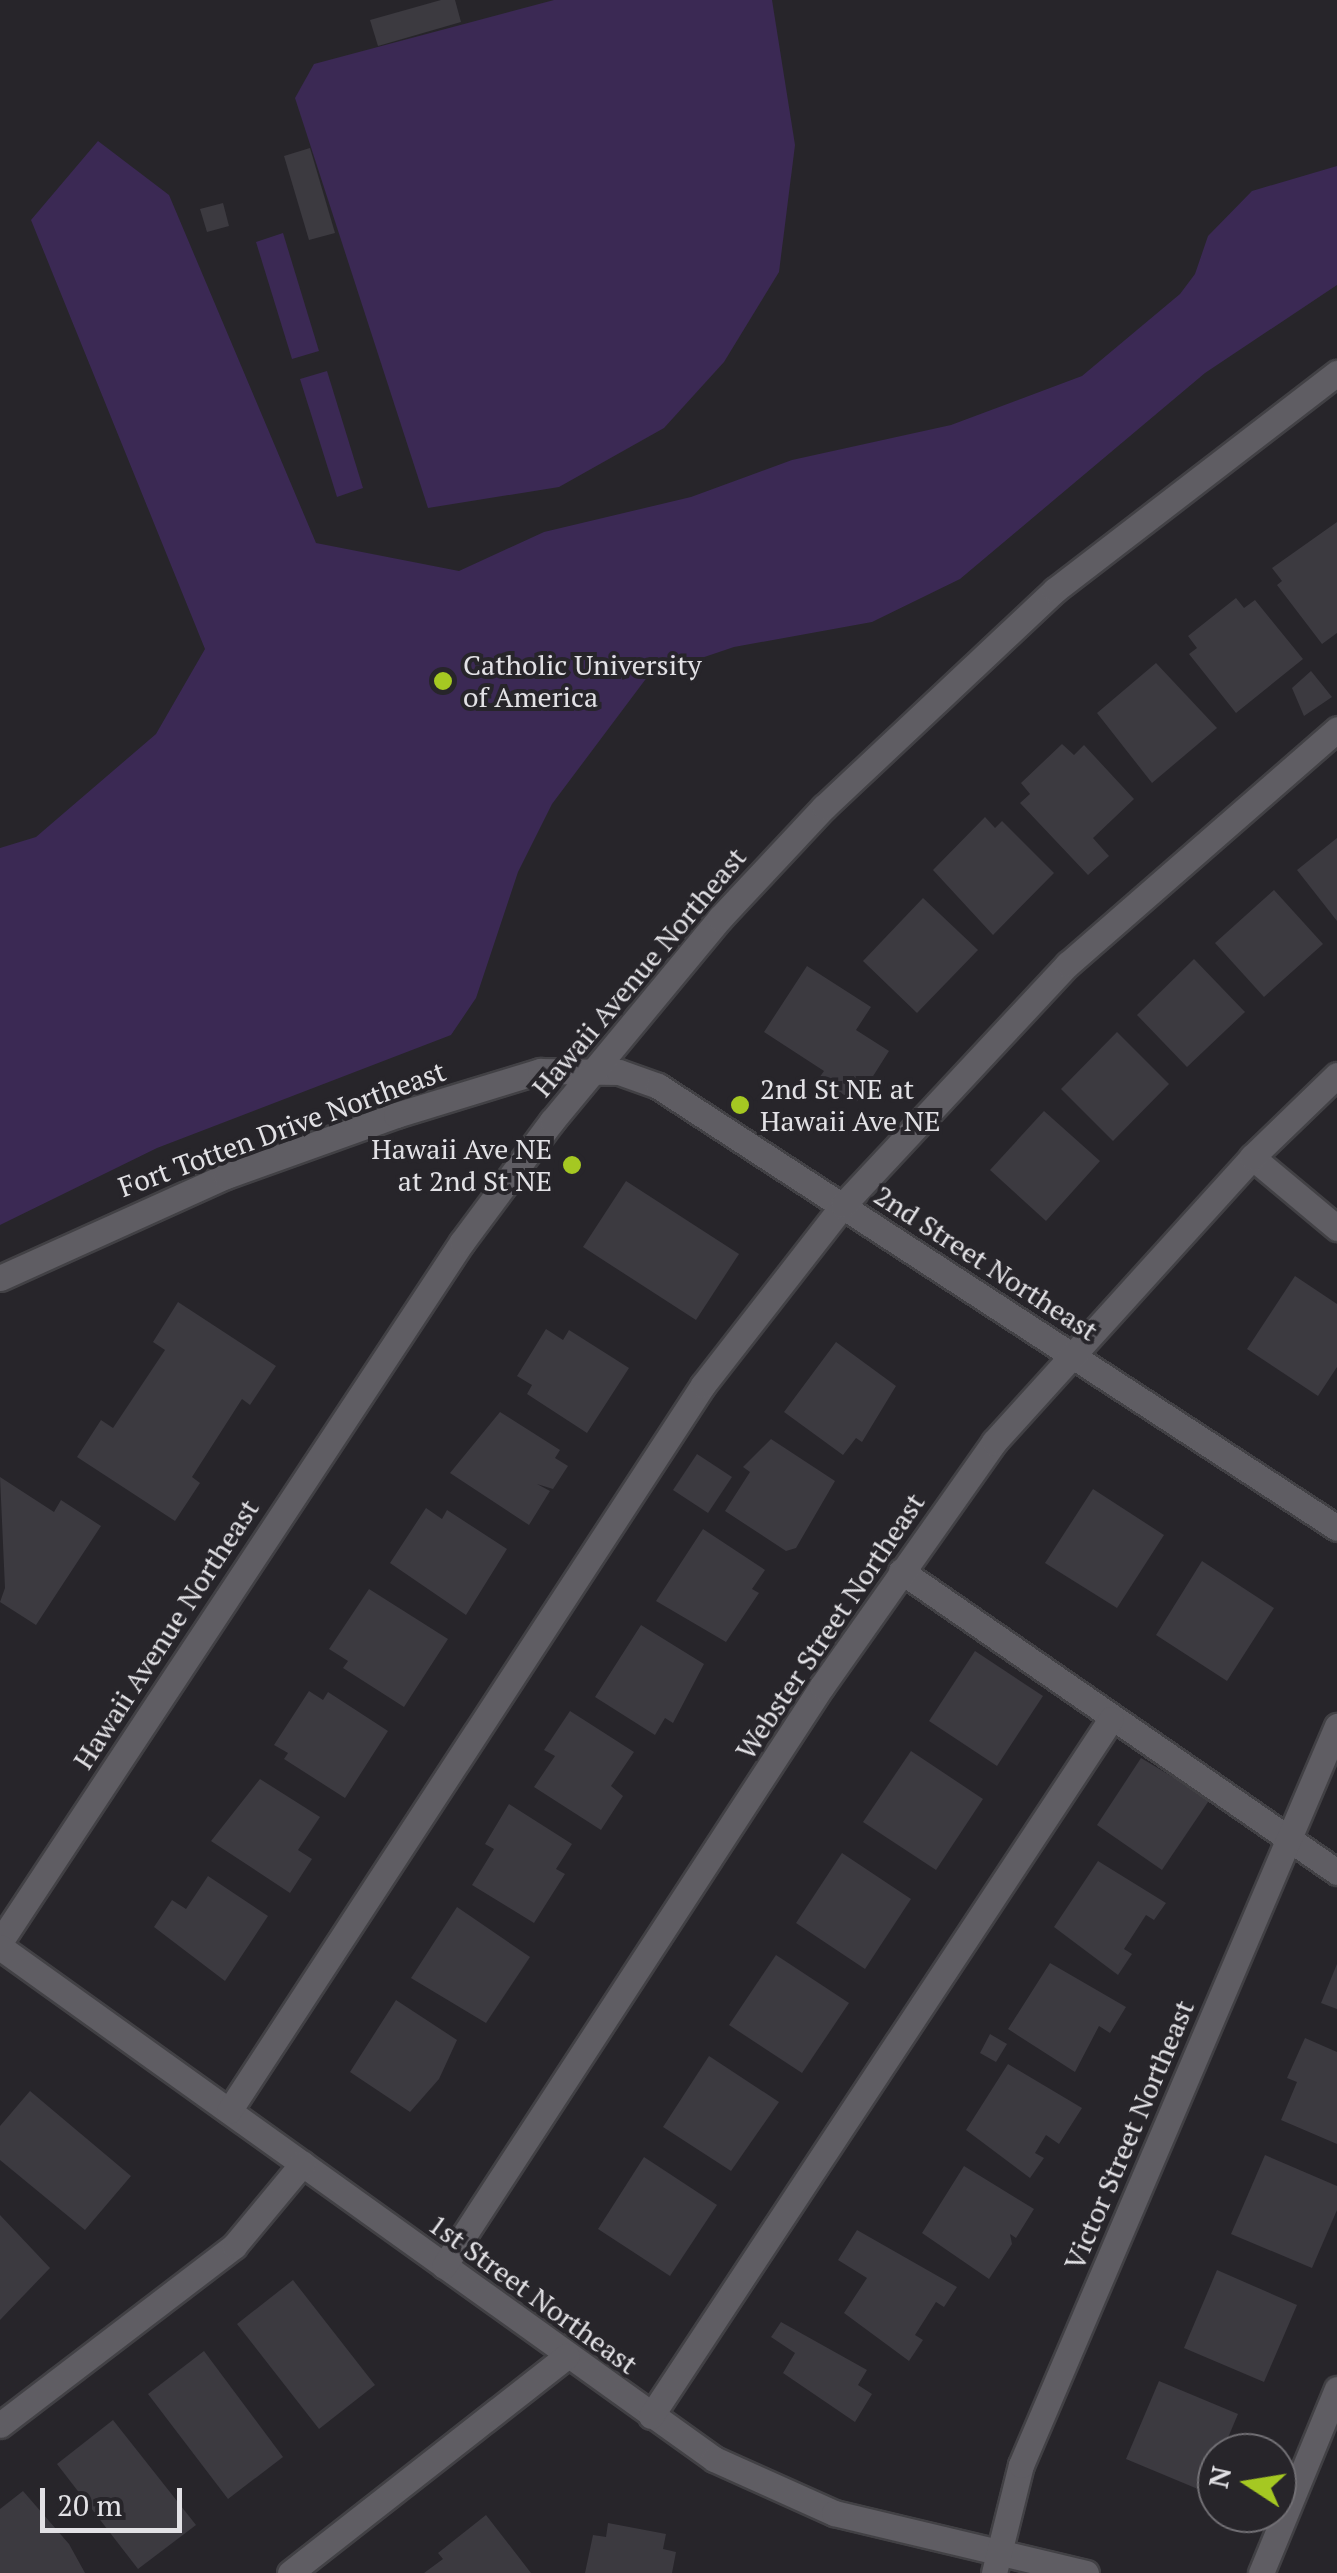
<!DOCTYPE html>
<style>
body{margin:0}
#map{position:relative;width:1337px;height:2573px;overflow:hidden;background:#27252a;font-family:"PT Serif",serif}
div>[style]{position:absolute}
.green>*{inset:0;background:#3b2954}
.building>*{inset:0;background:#3c3a40}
.roads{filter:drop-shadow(2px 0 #424145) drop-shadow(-2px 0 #424145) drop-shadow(0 2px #424145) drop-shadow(0 -2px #424145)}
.minor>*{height:25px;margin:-12.5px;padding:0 12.5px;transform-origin:12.5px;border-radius:12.5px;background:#5f5d63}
.dots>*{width:28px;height:28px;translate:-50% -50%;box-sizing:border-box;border:5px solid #27252a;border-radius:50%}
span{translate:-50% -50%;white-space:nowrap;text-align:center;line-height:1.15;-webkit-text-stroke:8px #27252a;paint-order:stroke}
.poi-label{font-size:28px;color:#e2e1e5}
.left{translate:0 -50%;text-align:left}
.right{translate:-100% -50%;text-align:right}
.street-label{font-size:28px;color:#e2e1e5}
.north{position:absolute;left:1197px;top:2433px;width:100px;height:100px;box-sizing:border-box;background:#27252a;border:2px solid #727075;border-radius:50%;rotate:282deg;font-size:28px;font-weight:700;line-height:40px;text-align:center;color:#e2e1e5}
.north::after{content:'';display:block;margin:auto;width:35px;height:45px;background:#a5c822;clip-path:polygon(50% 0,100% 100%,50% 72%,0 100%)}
.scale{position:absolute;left:40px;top:2488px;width:142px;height:45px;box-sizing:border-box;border:5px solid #e2e1e5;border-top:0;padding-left:12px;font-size:30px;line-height:35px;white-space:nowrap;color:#e2e1e5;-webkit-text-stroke:8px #27252a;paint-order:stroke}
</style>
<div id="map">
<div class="green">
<i style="clip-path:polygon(554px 0,772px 0,795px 145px,779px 272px,724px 362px,664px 428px,559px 487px,428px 508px,295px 98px,314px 64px)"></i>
<i style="clip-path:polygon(98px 141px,169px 195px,316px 543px,459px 571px,544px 532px,691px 497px,792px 460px,951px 425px,1082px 376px,1180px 294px,1195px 274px,1208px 236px,1252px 191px,1337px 166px,1337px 285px,1205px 373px,960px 579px,872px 622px,734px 647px,648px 676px,552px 804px,518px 872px,476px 998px,451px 1035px,157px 1148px,0 1225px,0 848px,36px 837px,156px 734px,205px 649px,31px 220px)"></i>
<i style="clip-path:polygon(283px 233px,319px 351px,292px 359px,256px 242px)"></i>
<i style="clip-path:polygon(327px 371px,363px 488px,337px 497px,300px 379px)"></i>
</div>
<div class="building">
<i style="clip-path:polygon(441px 0,455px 0,461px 22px,378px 46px,370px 20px)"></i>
<i style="clip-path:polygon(310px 148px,335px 233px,309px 240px,284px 156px)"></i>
<i style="clip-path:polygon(223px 203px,229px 226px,207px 232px,200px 209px)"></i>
<i style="clip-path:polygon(1337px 522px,1337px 633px,1322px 644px,1277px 585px,1282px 581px,1272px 568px)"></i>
<i style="clip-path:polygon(1236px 598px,1244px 608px,1255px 600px,1303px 659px,1236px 713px,1189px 654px,1197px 648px,1188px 636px)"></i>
<i style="clip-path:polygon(1156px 663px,1217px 728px,1152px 783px,1097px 713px)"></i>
<i style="clip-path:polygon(1311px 671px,1332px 697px,1304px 716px,1292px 688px)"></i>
<i style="clip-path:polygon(1062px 744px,1074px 755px,1084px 745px,1134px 799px,1093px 838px,1109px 856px,1088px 875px,1020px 803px,1030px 794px,1021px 783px)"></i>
<i style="clip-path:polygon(985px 817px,995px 828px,1002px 821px,1054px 873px,993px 935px,933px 870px)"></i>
<i style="clip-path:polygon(1337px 838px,1337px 921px,1297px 870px)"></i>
<i style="clip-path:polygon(1274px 890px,1323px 944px,1264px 997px,1215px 943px)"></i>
<i style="clip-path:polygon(923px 898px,978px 950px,917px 1013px,863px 961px)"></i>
<i style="clip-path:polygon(1194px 959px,1245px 1012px,1187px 1067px,1137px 1015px)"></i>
<i style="clip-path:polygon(807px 966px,871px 1007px,856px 1030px,889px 1051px,856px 1103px,819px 1078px,824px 1071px,764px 1032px)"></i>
<i style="clip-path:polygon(1117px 1032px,1169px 1084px,1113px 1141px,1061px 1089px)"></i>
<i style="clip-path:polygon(1044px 1111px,1100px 1161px,1046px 1221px,990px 1170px)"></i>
<i style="clip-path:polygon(626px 1181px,739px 1254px,696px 1320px,583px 1247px)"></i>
<i style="clip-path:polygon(1295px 1276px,1337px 1304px,1337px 1367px,1318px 1396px,1247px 1349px)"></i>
<i style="clip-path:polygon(178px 1302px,276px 1366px,250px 1405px,242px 1399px,192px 1477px,200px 1483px,175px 1521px,77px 1457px,101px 1420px,113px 1428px,165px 1350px,153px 1342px)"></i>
<i style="clip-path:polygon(546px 1329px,563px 1340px,569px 1330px,629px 1368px,587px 1433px,527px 1394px,532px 1385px,517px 1376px)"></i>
<i style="clip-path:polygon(836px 1342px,896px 1386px,862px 1442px,856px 1438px,843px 1455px,784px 1412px)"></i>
<i style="clip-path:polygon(500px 1412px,560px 1450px,555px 1458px,568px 1466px,553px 1489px,537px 1484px,550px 1491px,529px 1525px,450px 1473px)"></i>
<i style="clip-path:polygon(771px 1439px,835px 1481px,796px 1548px,786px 1551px,725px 1511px,750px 1472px,743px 1467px)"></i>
<i style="clip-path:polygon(697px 1454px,732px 1477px,708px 1513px,673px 1490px)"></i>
<i style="clip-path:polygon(0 1477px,54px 1512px,61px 1500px,101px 1526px,36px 1625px,0 1602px,5px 1588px)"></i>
<i style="clip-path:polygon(1093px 1489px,1164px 1535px,1117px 1608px,1045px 1563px)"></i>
<i style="clip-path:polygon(426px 1508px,442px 1519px,447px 1510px,507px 1549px,466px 1615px,390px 1563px)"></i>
<i style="clip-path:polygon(703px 1529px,765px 1570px,752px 1589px,759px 1593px,726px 1642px,656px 1601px)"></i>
<i style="clip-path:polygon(1202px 1561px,1274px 1608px,1227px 1681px,1156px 1635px)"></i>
<i style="clip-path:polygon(369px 1589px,448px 1639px,404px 1707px,343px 1668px,348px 1661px,329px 1649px)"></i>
<i style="clip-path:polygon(641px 1625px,704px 1664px,673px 1723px,665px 1718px,655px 1735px,595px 1697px)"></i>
<i style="clip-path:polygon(975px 1651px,1043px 1696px,997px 1766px,929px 1721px)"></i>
<i style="clip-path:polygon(309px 1691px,323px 1700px,328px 1692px,388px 1731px,345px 1798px,284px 1759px,288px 1753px,274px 1745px)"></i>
<i style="clip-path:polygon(570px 1711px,634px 1752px,611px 1786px,623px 1796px,601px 1830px,534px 1787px,555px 1756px,544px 1750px)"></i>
<i style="clip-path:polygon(911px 1751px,983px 1799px,936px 1870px,863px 1822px)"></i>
<i style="clip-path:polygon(1141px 1758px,1210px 1799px,1162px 1870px,1097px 1825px)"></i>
<i style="clip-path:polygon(260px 1779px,320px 1817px,298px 1850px,312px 1859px,290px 1893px,211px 1841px)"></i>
<i style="clip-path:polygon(509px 1804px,572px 1844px,556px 1869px,565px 1874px,534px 1923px,472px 1885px,494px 1849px,485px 1844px)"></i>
<i style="clip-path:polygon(842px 1853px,911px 1899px,865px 1969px,796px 1923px)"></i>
<i style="clip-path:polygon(1098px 1861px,1166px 1903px,1154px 1920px,1146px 1915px,1124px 1949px,1132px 1954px,1118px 1975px,1054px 1927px)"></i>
<i style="clip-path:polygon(208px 1876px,268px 1916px,225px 1981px,154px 1927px,172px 1900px,186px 1909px)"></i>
<i style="clip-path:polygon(457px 1907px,530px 1957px,486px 2023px,411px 1978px)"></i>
<i style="clip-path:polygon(776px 1955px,849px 2003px,802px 2073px,729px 2025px)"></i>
<i style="clip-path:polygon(1050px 1963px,1126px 2007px,1110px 2033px,1099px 2026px,1075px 2072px,1008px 2029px)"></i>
<i style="clip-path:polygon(1337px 1964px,1337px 2009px,1321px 2003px)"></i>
<i style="clip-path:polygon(396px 2000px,457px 2040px,439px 2079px,410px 2112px,350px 2072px)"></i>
<i style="clip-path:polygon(990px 2034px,1007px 2044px,996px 2062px,980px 2053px)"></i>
<i style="clip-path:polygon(1305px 2038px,1337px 2052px,1337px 2144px,1281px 2120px,1297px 2082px,1287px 2078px)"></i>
<i style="clip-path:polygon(709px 2056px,779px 2102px,731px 2171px,663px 2127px)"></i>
<i style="clip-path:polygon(1008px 2064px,1082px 2108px,1059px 2144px,1046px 2135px,1035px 2153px,1044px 2158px,1030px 2178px,966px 2130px)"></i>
<i style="clip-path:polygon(30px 2091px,131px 2176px,85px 2230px,0 2160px,0 2126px)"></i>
<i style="clip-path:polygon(1265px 2155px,1337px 2186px,1337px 2210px,1312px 2268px,1231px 2234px)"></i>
<i style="clip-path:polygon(644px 2157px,717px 2205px,670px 2276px,598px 2229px)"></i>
<i style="clip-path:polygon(964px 2166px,1034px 2209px,1016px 2238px,1010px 2234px,1012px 2244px,989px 2279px,922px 2233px)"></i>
<i style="clip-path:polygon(0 2215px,50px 2268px,0 2320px)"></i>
<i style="clip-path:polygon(857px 2230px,957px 2287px,944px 2307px,936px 2302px,915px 2335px,923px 2340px,909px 2361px,844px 2313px,867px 2278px,838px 2260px)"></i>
<i style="clip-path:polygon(1217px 2270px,1297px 2305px,1264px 2382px,1184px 2348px)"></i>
<i style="clip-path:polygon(293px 2280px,375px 2385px,319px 2429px,237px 2324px)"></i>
<i style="clip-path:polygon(781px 2322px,867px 2370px,858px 2385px,872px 2394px,855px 2422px,783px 2373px,795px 2353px,771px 2337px)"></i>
<i style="clip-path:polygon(204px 2351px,283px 2457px,228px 2499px,148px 2394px)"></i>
<i style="clip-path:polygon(1159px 2381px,1238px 2414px,1205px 2492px,1126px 2459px)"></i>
<i style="clip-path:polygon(113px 2420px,196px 2525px,138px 2569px,57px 2464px)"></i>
<i style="clip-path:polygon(23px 2491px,69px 2544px,85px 2573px,0 2573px,0 2509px)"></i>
<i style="clip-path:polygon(486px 2515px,531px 2573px,424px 2573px,443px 2559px,438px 2553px)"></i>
<i style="clip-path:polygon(608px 2523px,666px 2534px,663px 2549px,676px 2552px,672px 2573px,585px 2573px,593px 2535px,606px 2537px)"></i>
</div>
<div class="roads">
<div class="minor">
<i style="left:1252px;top:1157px;width:111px;rotate:39.9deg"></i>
<i style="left:0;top:1278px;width:248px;rotate:-24.3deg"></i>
<i style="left:226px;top:1176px;width:181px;rotate:-19.7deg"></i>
<i style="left:396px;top:1115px;width:151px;rotate:-17deg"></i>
<i style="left:540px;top:1071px;width:79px;rotate:0.7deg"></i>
<i style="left:619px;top:1072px;width:41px;rotate:19.7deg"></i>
<i style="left:658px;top:1086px;width:810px;rotate:33.06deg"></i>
<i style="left:901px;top:1571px;width:530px;rotate:34.62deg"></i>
<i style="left:0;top:1942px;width:839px;rotate:-56.58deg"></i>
<i style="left:462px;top:1242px;width:151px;rotate:-53.4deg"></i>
<i style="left:552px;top:1121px;width:264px;rotate:-50.4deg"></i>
<i style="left:720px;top:918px;width:152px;rotate:-46.9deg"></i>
<i style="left:824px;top:807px;width:317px;rotate:-43.2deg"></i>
<i style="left:1055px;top:590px;width:356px;rotate:-37.6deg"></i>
<i style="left:0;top:1947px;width:879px;rotate:35.64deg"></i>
<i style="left:714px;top:2459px;width:132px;rotate:24.2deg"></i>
<i style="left:834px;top:2513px;width:259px;rotate:13.4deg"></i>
<i style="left:229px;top:2111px;width:867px;rotate:-56.86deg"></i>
<i style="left:703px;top:1385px;width:228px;rotate:-52.1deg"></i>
<i style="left:843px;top:1205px;width:330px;rotate:-47deg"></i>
<i style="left:1068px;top:964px;width:357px;rotate:-41.1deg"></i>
<i style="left:444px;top:2266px;width:692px;rotate:-56.91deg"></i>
<i style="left:822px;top:1686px;width:299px;rotate:-54.8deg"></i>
<i style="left:994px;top:1442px;width:384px;rotate:-47.8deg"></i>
<i style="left:1252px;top:1157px;width:118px;rotate:-44deg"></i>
<i style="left:651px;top:2416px;width:835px;rotate:-56.58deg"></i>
<i style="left:0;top:2425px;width:295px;rotate:-37.4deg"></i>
<i style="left:234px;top:2246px;width:107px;rotate:-50.3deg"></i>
<i style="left:290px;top:2573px;width:352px;rotate:-38.1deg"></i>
<i style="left:994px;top:2573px;width:111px;rotate:-76deg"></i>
<i style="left:1021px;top:2465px;width:804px;rotate:-66.85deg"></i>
<i style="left:1261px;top:2573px;width:199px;rotate:-67.6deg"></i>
</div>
</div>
<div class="dots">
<i style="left:443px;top:681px;background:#a5c822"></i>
<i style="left:740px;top:1105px;background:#a5c822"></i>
<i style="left:572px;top:1165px;background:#a5c822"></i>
</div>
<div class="poi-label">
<span class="left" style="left:463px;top:681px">Catholic University<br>of America</span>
<span class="left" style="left:760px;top:1105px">2nd St NE at<br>Hawaii Ave NE</span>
<span class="right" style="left:552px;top:1165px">Hawaii Ave NE<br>at 2nd St NE</span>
</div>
<div class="street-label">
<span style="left:639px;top:972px;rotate:-50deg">Hawaii Avenue Northeast</span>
<span style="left:282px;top:1129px;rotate:-20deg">Fort Totten Drive Northeast</span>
<span style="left:986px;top:1263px;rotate:33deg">2nd Street Northeast</span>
<span style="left:830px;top:1626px;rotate:-56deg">Webster Street Northeast</span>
<span style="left:166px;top:1634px;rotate:-57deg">Hawaii Avenue Northeast</span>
<span style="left:1129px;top:2135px;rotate:-67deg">Victor Street Northeast</span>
<span style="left:533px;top:2294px;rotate:36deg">1st Street Northeast</span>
</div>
<div class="north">N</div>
<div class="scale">20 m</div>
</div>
